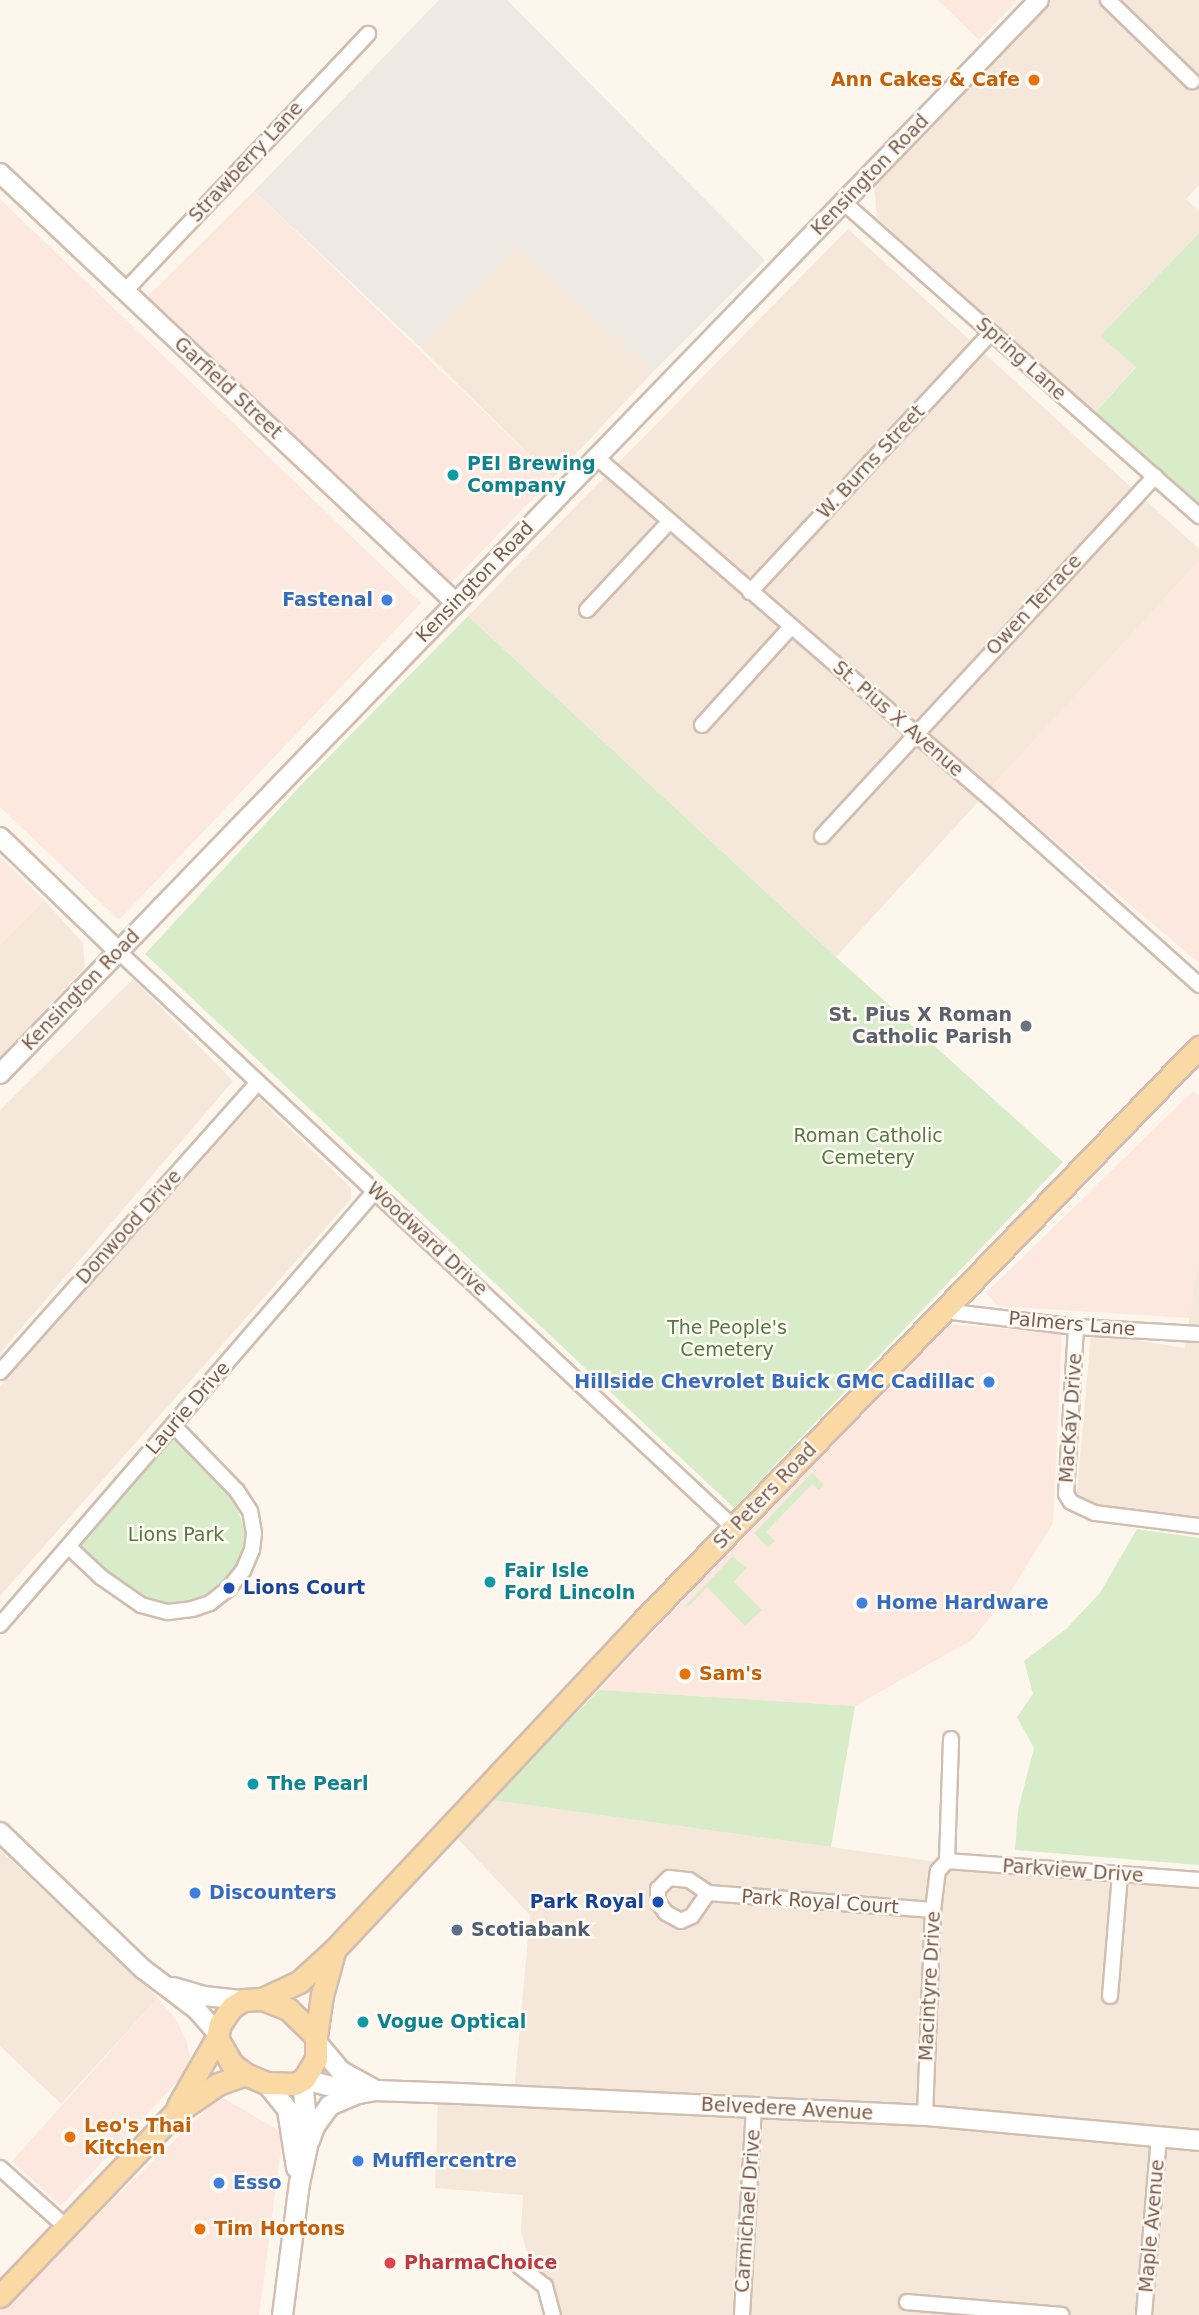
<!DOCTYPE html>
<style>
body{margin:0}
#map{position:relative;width:1199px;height:2315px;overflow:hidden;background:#fdf6ec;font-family:"DejaVu Sans",sans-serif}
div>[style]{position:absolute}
.residential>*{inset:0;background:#f5e8da}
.commercial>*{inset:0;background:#fde8e0}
.industrial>*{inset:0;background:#efe9e4}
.green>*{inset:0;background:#d8ecc9}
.roads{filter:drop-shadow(2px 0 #d1beb0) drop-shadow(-2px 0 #d1beb0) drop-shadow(0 2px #d1beb0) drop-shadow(0 -2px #d1beb0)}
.minor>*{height:14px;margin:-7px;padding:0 7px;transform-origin:7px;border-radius:7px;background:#fff}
.tertiary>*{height:18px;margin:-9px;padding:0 9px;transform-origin:9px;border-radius:9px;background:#fff}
.secondary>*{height:19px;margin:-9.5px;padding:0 9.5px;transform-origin:9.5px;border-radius:9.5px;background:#fff}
.primary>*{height:21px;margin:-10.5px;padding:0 10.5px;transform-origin:10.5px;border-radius:10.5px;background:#fbd9a5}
.dots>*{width:19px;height:19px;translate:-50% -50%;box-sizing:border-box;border:4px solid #fffaf3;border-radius:50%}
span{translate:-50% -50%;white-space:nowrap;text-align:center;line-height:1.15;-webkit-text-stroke:5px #fffaf3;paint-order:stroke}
.food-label{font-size:19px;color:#c56008;font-weight:700}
.right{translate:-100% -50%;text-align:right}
.left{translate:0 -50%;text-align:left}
.street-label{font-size:19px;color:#7a5c4d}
.culture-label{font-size:19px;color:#0d838f;font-weight:700}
.shop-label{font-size:19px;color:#366cbe;font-weight:700}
.worship-label{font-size:19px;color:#5b616d;font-weight:700}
.park-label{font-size:19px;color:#537a41}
.transit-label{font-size:19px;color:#164399;font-weight:700}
.service-label{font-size:19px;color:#4e5e75;font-weight:700}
.health-label{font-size:19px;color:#be3a42;font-weight:700}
</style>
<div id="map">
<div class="residential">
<i style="clip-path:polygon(1043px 0,1199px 0,1199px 185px,1186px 199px,1199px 211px,1199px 233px,1100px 336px,1136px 366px,1095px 413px,877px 218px,874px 187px)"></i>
<i style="clip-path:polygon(848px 229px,1199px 549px,1199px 561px,836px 957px,468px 616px)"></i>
<i style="clip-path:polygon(515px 246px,654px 371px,553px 478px,420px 347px)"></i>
<i style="clip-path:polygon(44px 900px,83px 943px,85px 967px,0 1058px,0 944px)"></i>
<i style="clip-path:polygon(133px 979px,233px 1081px,0 1353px,0 1110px)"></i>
<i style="clip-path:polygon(258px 1098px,351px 1188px,351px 1199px,0 1596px,0 1386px)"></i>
<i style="clip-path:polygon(1199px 1251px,1199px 1521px,1076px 1503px,1091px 1333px,1185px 1348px)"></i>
<i style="clip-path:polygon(491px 1800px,960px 1865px,1199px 1884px,1199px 2315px,543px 2315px,521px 2231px,523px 2195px,435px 2188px,438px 2098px,513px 2104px,530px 1915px,455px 1836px)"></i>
<i style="clip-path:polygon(0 1850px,158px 1998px,61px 2104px,0 2046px)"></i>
</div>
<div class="commercial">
<i style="clip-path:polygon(938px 0,1018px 0,979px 40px)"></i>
<i style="clip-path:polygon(254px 191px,553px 478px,447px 587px,147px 297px)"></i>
<i style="clip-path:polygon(0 199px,421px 603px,119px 920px,0 807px)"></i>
<i style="clip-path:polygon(1199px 561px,1199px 963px,991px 787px)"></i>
<i style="clip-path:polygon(0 857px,44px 900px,0 944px)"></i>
<i style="clip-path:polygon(1193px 1091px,1199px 1096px,1199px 1251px,1190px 1318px,998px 1306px,986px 1293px)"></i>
<i style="clip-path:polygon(943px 1324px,1062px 1333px,1053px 1523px,1009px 1594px,972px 1640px,855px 1706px,599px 1690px)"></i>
<i style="clip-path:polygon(158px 1998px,177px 2021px,187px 2043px,190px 2058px,188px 2070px,61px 2206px,12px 2161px)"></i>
<i style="clip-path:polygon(220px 2096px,283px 2133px,259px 2315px,0 2315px,0 2309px)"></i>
</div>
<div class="industrial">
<i style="clip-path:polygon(439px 0,507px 0,765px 260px,654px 371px,515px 247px,420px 347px,254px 191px)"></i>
</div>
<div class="green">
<i style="clip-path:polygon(1199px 233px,1199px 504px,1095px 413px,1136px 367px,1100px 336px)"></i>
<i style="clip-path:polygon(468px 616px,836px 957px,1063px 1162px,734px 1508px,145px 954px,303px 783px)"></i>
<i style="clip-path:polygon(172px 1435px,233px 1496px,246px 1533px,244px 1550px,224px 1585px,191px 1602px,169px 1604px,144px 1600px,106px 1573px,77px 1545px)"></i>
<i style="clip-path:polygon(812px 1473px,824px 1484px,819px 1490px,812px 1484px,766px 1532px,775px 1541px,768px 1548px,754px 1533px)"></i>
<i style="clip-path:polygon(1137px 1529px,1199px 1538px,1199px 1865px,1015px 1850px,1018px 1810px,1034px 1748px,1017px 1717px,1033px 1694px,1024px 1661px,1066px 1629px,1100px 1593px)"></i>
<i style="clip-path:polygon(733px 1556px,746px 1568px,734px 1582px,762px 1610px,745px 1626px,707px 1587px,687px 1608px,685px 1606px)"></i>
<i style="clip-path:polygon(599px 1690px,855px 1706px,831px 1847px,491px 1800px)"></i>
</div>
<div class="roads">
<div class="minor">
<i style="left:1108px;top:0;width:117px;rotate:44deg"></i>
<i style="left:843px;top:202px;width:475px;rotate:41.4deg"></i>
<i style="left:125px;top:291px;width:354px;rotate:-46.6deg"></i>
<i style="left:595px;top:456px;width:533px;rotate:40.89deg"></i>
<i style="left:998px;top:805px;width:270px;rotate:41.8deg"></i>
<i style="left:750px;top:592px;width:354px;rotate:-47.1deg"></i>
<i style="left:587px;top:610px;width:120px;rotate:-47deg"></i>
<i style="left:702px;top:725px;width:132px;rotate:-47.8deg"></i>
<i style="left:822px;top:836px;width:490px;rotate:-47.2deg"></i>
<i style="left:119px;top:952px;width:843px;rotate:43.12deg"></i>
<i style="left:944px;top:1311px;width:133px;rotate:6.9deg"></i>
<i style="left:1076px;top:1327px;width:123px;rotate:3.3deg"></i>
<i style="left:1076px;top:1327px;width:167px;rotate:93.4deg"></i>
<i style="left:1066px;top:1494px;width:9px;rotate:58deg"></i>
<i style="left:1071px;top:1502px;width:26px;rotate:25deg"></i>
<i style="left:1095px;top:1513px;width:105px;rotate:7.1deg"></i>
<i style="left:0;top:1372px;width:388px;rotate:-48.3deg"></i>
<i style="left:69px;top:1547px;width:44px;rotate:43.2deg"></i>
<i style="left:101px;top:1577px;width:49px;rotate:35deg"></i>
<i style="left:141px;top:1605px;width:28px;rotate:15deg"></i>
<i style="left:168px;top:1612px;width:24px;rotate:-7deg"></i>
<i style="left:192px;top:1609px;width:19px;rotate:-18deg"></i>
<i style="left:210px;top:1603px;width:24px;rotate:-38deg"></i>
<i style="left:229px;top:1588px;width:22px;rotate:-51deg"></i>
<i style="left:243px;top:1571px;width:23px;rotate:-67deg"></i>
<i style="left:252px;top:1550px;width:17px;rotate:-83deg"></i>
<i style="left:254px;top:1533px;width:22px;rotate:-100deg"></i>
<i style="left:250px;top:1511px;width:24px;rotate:-123deg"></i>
<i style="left:237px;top:1491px;width:92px;rotate:-134.1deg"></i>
<i style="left:0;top:1625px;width:574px;rotate:-49.17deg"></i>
<i style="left:947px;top:1861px;width:253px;rotate:4.3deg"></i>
<i style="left:947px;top:1861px;width:122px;rotate:-88.1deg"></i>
<i style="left:708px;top:1893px;width:28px;rotate:125deg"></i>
<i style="left:692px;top:1916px;width:12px;rotate:156deg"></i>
<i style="left:681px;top:1921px;width:17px;rotate:-152deg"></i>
<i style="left:666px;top:1913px;width:14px;rotate:-126deg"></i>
<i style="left:658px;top:1902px;width:13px;rotate:-90deg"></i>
<i style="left:658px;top:1889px;width:16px;rotate:-45deg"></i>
<i style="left:669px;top:1878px;width:20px;rotate:6deg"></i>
<i style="left:689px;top:1880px;width:23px;rotate:34deg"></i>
<i style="left:708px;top:1893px;width:226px;rotate:4.3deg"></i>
<i style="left:1110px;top:1996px;width:122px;rotate:-85.3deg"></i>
<i style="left:925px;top:2115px;width:205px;rotate:-87.8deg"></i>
<i style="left:933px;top:1910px;width:39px;rotate:-83deg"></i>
<i style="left:938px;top:1871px;width:13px;rotate:-48deg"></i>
<i style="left:0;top:2168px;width:89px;rotate:41.8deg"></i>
<i style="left:519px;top:2266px;width:33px;rotate:38deg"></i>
<i style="left:545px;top:2286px;width:30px;rotate:75deg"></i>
<i style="left:907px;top:2302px;width:155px;rotate:4.8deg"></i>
<i style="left:742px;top:2315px;width:208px;rotate:-86.7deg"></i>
<i style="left:1144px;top:2315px;width:179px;rotate:-85.2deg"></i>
</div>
<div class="tertiary">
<i style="left:0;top:173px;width:627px;rotate:43.32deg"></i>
<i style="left:0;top:837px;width:165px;rotate:44deg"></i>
<i style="left:0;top:1074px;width:1494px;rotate:-45.95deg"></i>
<i style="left:0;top:1832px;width:198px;rotate:43.8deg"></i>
<i style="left:143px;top:1969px;width:68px;rotate:37.2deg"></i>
<i style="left:197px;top:2010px;width:30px;rotate:49deg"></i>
<i style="left:173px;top:1987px;width:32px;rotate:16deg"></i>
<i style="left:204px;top:1996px;width:39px;rotate:6deg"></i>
</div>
<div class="secondary">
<i style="left:318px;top:2044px;width:35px;rotate:50deg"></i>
<i style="left:341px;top:2071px;width:38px;rotate:29deg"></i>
<i style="left:304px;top:2079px;width:56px;rotate:14.5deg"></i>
<i style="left:358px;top:2093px;width:17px;rotate:-10deg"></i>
<i style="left:375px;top:2090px;width:84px;rotate:2deg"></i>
<i style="left:459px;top:2093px;width:467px;rotate:2.7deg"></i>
<i style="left:925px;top:2115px;width:275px;rotate:5.2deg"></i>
<i style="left:266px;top:2083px;width:33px;rotate:51deg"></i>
<i style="left:287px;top:2109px;width:59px;rotate:81.2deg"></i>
<i style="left:309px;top:2140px;width:15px;rotate:-70deg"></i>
<i style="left:314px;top:2126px;width:26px;rotate:-54deg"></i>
<i style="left:329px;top:2105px;width:30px;rotate:-23deg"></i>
<i style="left:282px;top:2315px;width:133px;rotate:-82.7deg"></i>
<i style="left:299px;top:2183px;width:43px;rotate:-77.9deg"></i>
<i style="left:308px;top:2141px;width:61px;rotate:-95.6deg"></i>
</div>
<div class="primary">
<i style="left:262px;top:1999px;width:41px;rotate:-24.7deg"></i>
<i style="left:299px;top:1982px;width:49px;rotate:-42.5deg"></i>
<i style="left:335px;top:1949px;width:444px;rotate:-46.8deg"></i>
<i style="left:639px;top:1625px;width:805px;rotate:-45.91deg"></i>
<i style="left:262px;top:1999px;width:28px;rotate:21deg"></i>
<i style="left:288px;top:2009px;width:39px;rotate:44deg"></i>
<i style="left:316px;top:2036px;width:23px;rotate:90deg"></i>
<i style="left:316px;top:2059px;width:23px;rotate:121deg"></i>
<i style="left:304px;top:2079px;width:10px;rotate:151deg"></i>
<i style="left:295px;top:2084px;width:29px;rotate:-178deg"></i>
<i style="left:266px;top:2083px;width:23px;rotate:-157deg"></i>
<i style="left:245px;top:2074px;width:16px;rotate:-142deg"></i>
<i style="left:232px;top:2064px;width:30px;rotate:-120deg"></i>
<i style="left:217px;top:2038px;width:14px;rotate:-78deg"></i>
<i style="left:220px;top:2024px;width:21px;rotate:-55deg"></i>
<i style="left:232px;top:2007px;width:13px;rotate:-32deg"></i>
<i style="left:243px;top:2000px;width:19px;rotate:-3deg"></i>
<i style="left:316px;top:2036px;width:41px;rotate:-81.7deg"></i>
<i style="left:322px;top:1995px;width:45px;rotate:-74.4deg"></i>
<i style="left:178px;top:2106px;width:78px;rotate:-60.2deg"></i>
<i style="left:0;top:2296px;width:252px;rotate:-46.3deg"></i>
<i style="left:174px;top:2114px;width:53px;rotate:-34.3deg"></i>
<i style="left:218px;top:2084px;width:29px;rotate:-20deg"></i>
</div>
</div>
<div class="dots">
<i style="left:1034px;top:80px;background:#e8710a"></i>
<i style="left:453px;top:475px;background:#0f9aa8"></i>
<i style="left:387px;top:600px;background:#3f7fe0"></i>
<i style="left:1026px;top:1026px;background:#6b7280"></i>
<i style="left:989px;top:1382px;background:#3f7fe0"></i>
<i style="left:490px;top:1582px;background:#0f9aa8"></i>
<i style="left:229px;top:1588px;background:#1a4fb4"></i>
<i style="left:862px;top:1603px;background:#3f7fe0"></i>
<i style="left:685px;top:1674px;background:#e8710a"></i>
<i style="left:253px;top:1784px;background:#0f9aa8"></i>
<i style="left:195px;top:1893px;background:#3f7fe0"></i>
<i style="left:658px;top:1902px;background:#1a4fb4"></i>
<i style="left:457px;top:1930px;background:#5c6f8a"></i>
<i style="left:363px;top:2022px;background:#0f9aa8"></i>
<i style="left:70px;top:2137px;background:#e8710a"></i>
<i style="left:358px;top:2161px;background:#3f7fe0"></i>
<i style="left:219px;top:2183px;background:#3f7fe0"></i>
<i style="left:200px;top:2229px;background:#e8710a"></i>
<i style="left:390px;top:2263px;background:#e0444e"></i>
</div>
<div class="food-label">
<span class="right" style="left:1020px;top:80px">Ann Cakes &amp; Cafe</span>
<span class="left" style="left:699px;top:1674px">Sam's</span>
<span class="left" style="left:84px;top:2137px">Leo's Thai<br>Kitchen</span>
<span class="left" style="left:214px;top:2229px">Tim Hortons</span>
</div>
<div class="street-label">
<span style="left:246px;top:162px;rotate:-47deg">Strawberry Lane</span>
<span style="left:870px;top:175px;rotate:-46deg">Kensington Road</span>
<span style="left:1021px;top:359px;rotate:42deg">Spring Lane</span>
<span style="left:228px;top:388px;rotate:43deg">Garfield Street</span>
<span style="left:871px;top:462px;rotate:-47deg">W. Burns Street</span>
<span style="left:475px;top:582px;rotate:-46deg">Kensington Road</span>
<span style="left:1034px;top:605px;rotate:-47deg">Owen Terrace</span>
<span style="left:898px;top:719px;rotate:41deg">St. Pius X Avenue</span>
<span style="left:81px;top:990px;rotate:-46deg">Kensington Road</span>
<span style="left:129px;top:1227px;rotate:-48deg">Donwood Drive</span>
<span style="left:427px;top:1239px;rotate:43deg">Woodward Drive</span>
<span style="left:1072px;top:1324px;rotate:5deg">Palmers Lane</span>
<span style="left:188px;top:1408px;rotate:-49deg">Laurie Drive</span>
<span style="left:1071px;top:1418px;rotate:-86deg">MacKay Drive</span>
<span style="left:765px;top:1496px;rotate:-46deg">St Peters Road</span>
<span style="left:1073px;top:1871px;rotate:4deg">Parkview Drive</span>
<span style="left:820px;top:1902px;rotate:4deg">Park Royal Court</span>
<span style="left:930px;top:1986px;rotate:-87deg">Macintyre Drive</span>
<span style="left:787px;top:2109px;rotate:3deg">Belvedere Avenue</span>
<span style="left:748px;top:2211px;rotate:-86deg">Carmichael Drive</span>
<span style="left:1152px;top:2226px;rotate:-85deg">Maple Avenue</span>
</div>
<div class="culture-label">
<span class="left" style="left:467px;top:475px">PEI Brewing<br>Company</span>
<span class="left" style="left:504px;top:1582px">Fair Isle<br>Ford Lincoln</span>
<span class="left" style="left:267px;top:1784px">The Pearl</span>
<span class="left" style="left:377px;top:2022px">Vogue Optical</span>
</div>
<div class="shop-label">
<span class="right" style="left:373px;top:600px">Fastenal</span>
<span class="right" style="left:975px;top:1382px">Hillside Chevrolet Buick GMC Cadillac</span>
<span class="left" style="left:876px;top:1603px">Home Hardware</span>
<span class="left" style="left:209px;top:1893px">Discounters</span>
<span class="left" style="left:372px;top:2161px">Mufflercentre</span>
<span class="left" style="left:233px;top:2183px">Esso</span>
</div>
<div class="worship-label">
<span class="right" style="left:1012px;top:1026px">St. Pius X Roman<br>Catholic Parish</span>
</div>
<div class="park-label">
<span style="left:868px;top:1147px">Roman Catholic<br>Cemetery</span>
<span style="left:727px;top:1339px">The People's<br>Cemetery</span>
<span style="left:176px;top:1535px">Lions Park</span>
</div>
<div class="transit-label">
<span class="left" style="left:243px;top:1588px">Lions Court</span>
<span class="right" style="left:644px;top:1902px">Park Royal</span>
</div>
<div class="service-label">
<span class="left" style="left:471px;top:1930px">Scotiabank</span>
</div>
<div class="health-label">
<span class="left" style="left:404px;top:2263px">PharmaChoice</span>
</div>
</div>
